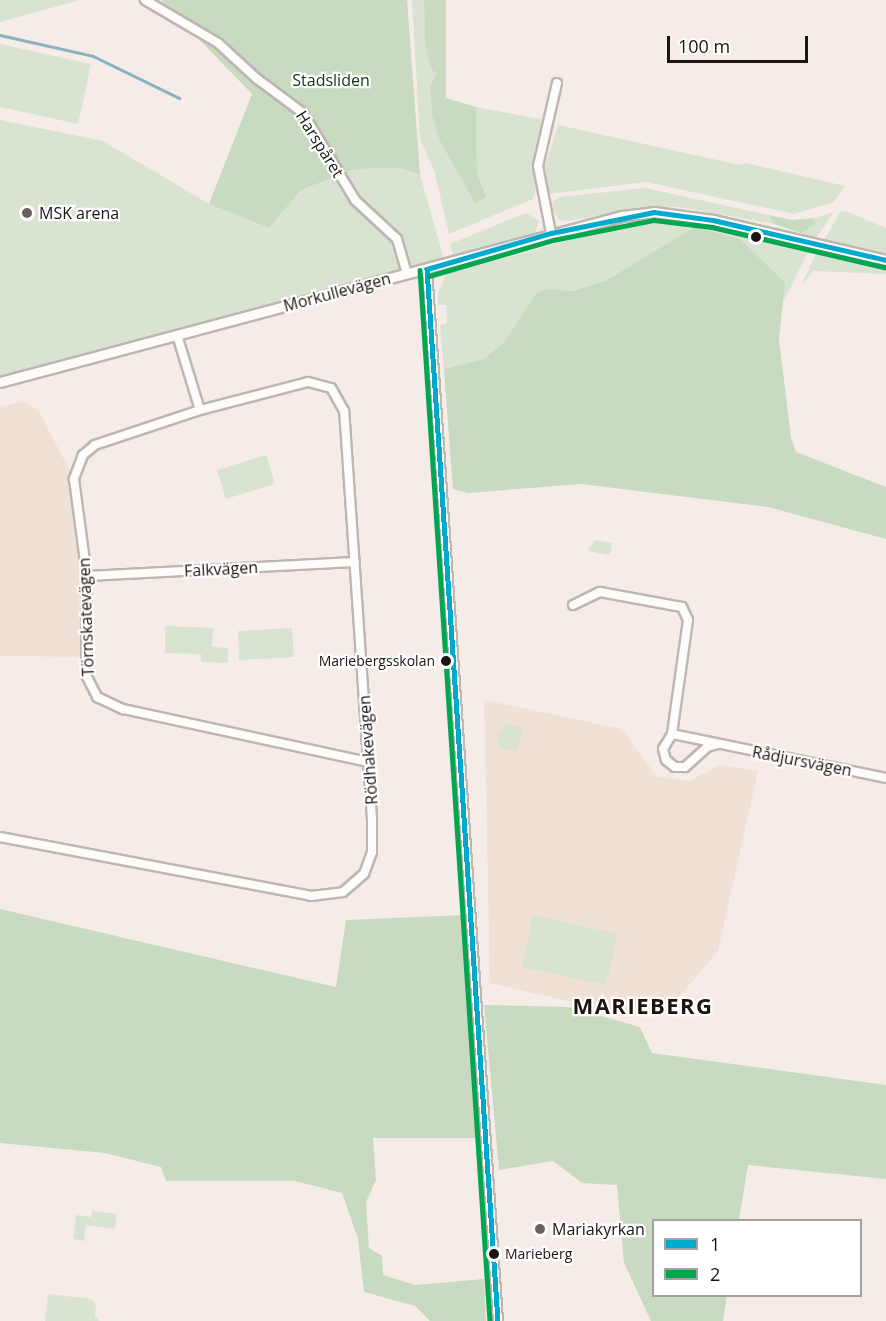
<!DOCTYPE html>
<meta charset="utf-8">
<style>
body{margin:0}
#map{position:relative;width:886px;height:1321px;overflow:hidden;background:#f6ece7;font-family:"Open Sans",sans-serif}
div>[style]{position:absolute}
.education>*{inset:0;background:#efe1d6}
.green>*{inset:0;background:#d9e3d2}
.forest>*{inset:0;background:#c8dac0}
.stream>*{height:3px;margin:-1.5px;padding:0 1.5px;transform-origin:1.5px;border-radius:1.5px;background:#87b2bf}
.roads{filter:drop-shadow(2px 0 #beb6b2) drop-shadow(-2px 0 #beb6b2) drop-shadow(0 2px #beb6b2) drop-shadow(0 -2px #beb6b2)}
.minor>*{height:8px;margin:-4px;padding:0 4px;transform-origin:4px;border-radius:4px;background:#fefcfb}
.tertiary>*{height:9px;margin:-4.5px;padding:0 4.5px;transform-origin:4.5px;border-radius:4.5px;background:#fefcfb}
.bus-1>*{height:4.5px;margin:-2.25px;padding:0 2.25px;transform-origin:2.25px;border-radius:2.25px;background:#00a9ce}
.bus-2>*{height:4.5px;margin:-2.25px;padding:0 2.25px;transform-origin:2.25px;border-radius:2.25px;background:#00a651}
.dots>*{width:16px;height:16px;translate:-50% -50%;box-sizing:border-box;border:3px solid #fff;border-radius:50%}
span{translate:-50% -50%;white-space:nowrap;text-align:center;line-height:1.15;-webkit-text-stroke:4.5px #fff;paint-order:stroke}
.bus-label{font-size:14px;color:#1c1410}
.right{translate:-100% -50%;text-align:right}
.left{translate:0 -50%;text-align:left}
.park-label{font-size:16px;color:#0c370d}
.street-label{font-size:16px;color:#1c1410}
.poi-label{font-size:16px;color:#1c1410}
.district-label{font-size:22px;color:#1c1410;font-weight:700;letter-spacing:1.5px}
.legend{position:absolute;left:652px;top:1219px;width:210px;height:78px;box-sizing:border-box;background:#fff;border:2px solid #a4a19f;margin:0;padding:8px 10px;list-style:none;font-size:18px;color:#1c1410}
.legend li{display:flex;align-items:center;gap:12px;height:30px}
.legend b{width:30px;border:2px solid #a4a19f}
.scale{position:absolute;left:667px;top:36px;width:141px;height:27px;box-sizing:border-box;border:3px solid #1c1410;border-top:0;padding-left:8px;font-size:18px;line-height:21px;white-space:nowrap;color:#1c1410;-webkit-text-stroke:4px #fff;paint-order:stroke}
</style>
<div id="map">
<div class="education">
<i style="clip-path:polygon(24px 401px,39px 411px,74px 479px,86px 562px,86px 657px,0 656px,0 407px)"></i>
<i style="clip-path:polygon(484px 700px,622px 729px,657px 777px,690px 781px,719px 765px,758px 771px,718px 951px,669px 1009px,635px 1017px,490px 983px)"></i>
</div>
<div class="green">
<i style="clip-path:polygon(0 0,80px 0,0 22px)"></i>
<i style="clip-path:polygon(412px 0,424px 0,425px 43px,437px 74px,430px 85px,432px 116px,440px 141px,486px 197px,477px 172px,476px 107px,544px 120px,533px 167px,536px 189px,533px 199px,449px 234px,434px 170px,420px 140px)"></i>
<i style="clip-path:polygon(0 44px,91px 64px,78px 124px,0 107px)"></i>
<i style="clip-path:polygon(0 120px,103px 141px,209px 204px,269px 228px,301px 190px,356px 169px,399px 168px,420px 174px,445px 263px,0 382px)"></i>
<i style="clip-path:polygon(558px 125px,740px 165px,746px 163px,845px 186px,834px 202px,794px 214px,646px 182px,549px 194px,545px 167px)"></i>
<i style="clip-path:polygon(645px 188px,768px 215px,774px 224px,679px 207px,641px 208px,569px 221px,559px 220px,553px 210px,553px 202px,559px 197px)"></i>
<i style="clip-path:polygon(845px 211px,886px 228px,886px 253px,824px 241px,840px 212px)"></i>
<i style="clip-path:polygon(834px 212px,816px 238px,801px 233px,816px 224px,814px 218px)"></i>
<i style="clip-path:polygon(526px 213px,539px 221px,535px 233px,453px 256px,450px 244px)"></i>
<i style="clip-path:polygon(665px 221px,696px 226px,605px 281px,573px 291px,545px 289px,536px 293px,505px 341px,484px 359px,444px 369px,440px 325px,447px 323px,446px 305px,438px 305px,438px 292px,446px 274px,599px 232px)"></i>
<i style="clip-path:polygon(713px 229px,808px 252px,783px 303px,784px 283px)"></i>
<i style="clip-path:polygon(816px 253px,886px 267px,886px 274px,813px 271px,801px 287px)"></i>
<i style="clip-path:polygon(266px 455px,275px 484px,226px 499px,217px 470px)"></i>
<i style="clip-path:polygon(595px 540px,612px 543px,610px 555px,587px 551px)"></i>
<i style="clip-path:polygon(165px 626px,213px 628px,212px 647px,228px 648px,228px 663px,201px 662px,201px 654px,165px 653px)"></i>
<i style="clip-path:polygon(292px 628px,294px 657px,239px 660px,238px 631px)"></i>
<i style="clip-path:polygon(505px 723px,523px 728px,518px 751px,500px 748px,497px 736px)"></i>
<i style="clip-path:polygon(533px 915px,618px 934px,606px 985px,522px 967px)"></i>
<i style="clip-path:polygon(92px 1211px,117px 1214px,115px 1229px,86px 1225px,84px 1241px,73px 1239px,76px 1215px,91px 1217px)"></i>
<i style="clip-path:polygon(48px 1294px,91px 1299px,96px 1304px,95px 1316px,99px 1321px,45px 1321px)"></i>
</div>
<div class="forest">
<i style="clip-path:polygon(161px 0,407px 0,420px 174px,399px 168px,356px 169px,301px 190px,269px 228px,209px 204px,252px 94px)"></i>
<i style="clip-path:polygon(424px 0,446px 0,446px 98px,476px 107px,477px 172px,486px 197px,475px 203px,440px 141px,432px 116px,430px 85px,437px 74px,431px 69px,425px 43px)"></i>
<i style="clip-path:polygon(768px 215px,792px 220px,814px 218px,816px 224px,801px 233px,774px 224px)"></i>
<i style="clip-path:polygon(696px 226px,741px 240px,785px 283px,779px 339px,791px 438px,796px 452px,886px 487px,886px 539px,768px 507px,581px 484px,468px 493px,453px 489px,444px 369px,484px 359px,505px 341px,536px 293px,545px 289px,573px 291px,605px 281px)"></i>
<i style="clip-path:polygon(0 909px,336px 987px,346px 920px,467px 915px,477px 1012px,474px 1028px,480px 1138px,373px 1138px,376px 1180px,366px 1202px,369px 1248px,382px 1256px,383px 1275px,415px 1285px,484px 1279px,486px 1321px,430px 1321px,415px 1306px,364px 1292px,358px 1239px,342px 1193px,295px 1181px,166px 1181px,161px 1167px,105px 1153px,0 1143px)"></i>
<i style="clip-path:polygon(484px 1005px,569px 1007px,640px 1027px,652px 1053px,886px 1085px,886px 1179px,748px 1165px,739px 1220px,654px 1220px,654px 1296px,727px 1296px,723px 1321px,651px 1321px,624px 1263px,617px 1185px,582px 1183px,553px 1161px,499px 1170px)"></i>
</div>
<div class="stream">
<i style="left:0;top:35px;width:95px;rotate:12.7deg"></i>
<i style="left:93px;top:56px;width:96px;rotate:26deg"></i>
</div>
<div class="roads">
<div class="minor">
<i style="left:145px;top:0;width:85px;rotate:30.5deg"></i>
<i style="left:218px;top:43px;width:52px;rotate:42.6deg"></i>
<i style="left:256px;top:78px;width:59px;rotate:36.7deg"></i>
<i style="left:303px;top:113px;width:101px;rotate:59.1deg"></i>
<i style="left:355px;top:200px;width:57px;rotate:42.9deg"></i>
<i style="left:397px;top:239px;width:36px;rotate:74deg"></i>
<i style="left:551px;top:233px;width:68px;rotate:-101deg"></i>
<i style="left:538px;top:166px;width:85px;rotate:-77.1deg"></i>
<i style="left:427px;top:269px;width:1054px;rotate:86.14deg"></i>
<i style="left:177px;top:335px;width:78px;rotate:73deg"></i>
<i style="left:87px;top:576px;width:268px;rotate:-3deg"></i>
<i style="left:573px;top:605px;width:30px;rotate:-26deg"></i>
<i style="left:600px;top:592px;width:83px;rotate:10.4deg"></i>
<i style="left:682px;top:607px;width:14px;rotate:65deg"></i>
<i style="left:688px;top:620px;width:115px;rotate:98deg"></i>
<i style="left:672px;top:734px;width:17px;rotate:121deg"></i>
<i style="left:663px;top:749px;width:11px;rotate:75deg"></i>
<i style="left:666px;top:760px;width:11px;rotate:38deg"></i>
<i style="left:675px;top:767px;width:10px"></i>
<i style="left:685px;top:767px;width:30px;rotate:-42deg"></i>
<i style="left:707px;top:747px;width:11px;rotate:-15deg"></i>
<i style="left:672px;top:734px;width:218px;rotate:11.6deg"></i>
<i style="left:0;top:837px;width:317px;rotate:10.7deg"></i>
<i style="left:311px;top:896px;width:32px;rotate:-7deg"></i>
<i style="left:343px;top:892px;width:28px;rotate:-41deg"></i>
<i style="left:364px;top:874px;width:23px;rotate:-70deg"></i>
<i style="left:372px;top:852px;width:33px;rotate:-90deg"></i>
<i style="left:372px;top:819px;width:409px;rotate:-93.9deg"></i>
<i style="left:344px;top:411px;width:26px;rotate:-119deg"></i>
<i style="left:331px;top:388px;width:24px;rotate:-165deg"></i>
<i style="left:308px;top:382px;width:112px;rotate:165.5deg"></i>
<i style="left:200px;top:410px;width:111px;rotate:161.6deg"></i>
<i style="left:95px;top:445px;width:16px;rotate:140deg"></i>
<i style="left:83px;top:455px;width:26px;rotate:111deg"></i>
<i style="left:74px;top:479px;width:98px;rotate:82.4deg"></i>
<i style="left:87px;top:576px;width:99px;rotate:90.6deg"></i>
<i style="left:86px;top:675px;width:25px;rotate:63deg"></i>
<i style="left:97px;top:697px;width:29px;rotate:25deg"></i>
<i style="left:123px;top:709px;width:251px;rotate:12.2deg"></i>
</div>
<div class="tertiary">
<i style="left:0;top:382px;width:644px;rotate:-14.94deg"></i>
<i style="left:622px;top:216px;width:32px;rotate:-7deg"></i>
<i style="left:654px;top:212px;width:60px;rotate:7.7deg"></i>
<i style="left:713px;top:220px;width:178px;rotate:13deg"></i>
</div>
</div>
<div class="bus-1">
<i style="left:427px;top:269px;width:1054px;rotate:86.14deg"></i>
<i style="left:427px;top:269px;width:129px;rotate:-16.2deg"></i>
<i style="left:551px;top:233px;width:105px;rotate:-11.5deg"></i>
<i style="left:654px;top:212px;width:60px;rotate:7.7deg"></i>
<i style="left:713px;top:220px;width:178px;rotate:13deg"></i>
</div>
<div class="bus-2">
<i style="left:420px;top:270px;width:1053px;rotate:86.19deg"></i>
<i style="left:429px;top:276px;width:129px;rotate:-16.2deg"></i>
<i style="left:553px;top:240px;width:103px;rotate:-11.2deg"></i>
<i style="left:654px;top:220px;width:58px;rotate:6.9deg"></i>
<i style="left:712px;top:227px;width:177px;rotate:13.1deg"></i>
</div>
<div class="dots">
<i style="left:27px;top:213px;background:#68605b"></i>
<i style="left:756px;top:237px;background:#1c1410"></i>
<i style="left:446px;top:661px;background:#1c1410"></i>
<i style="left:540px;top:1229px;background:#68605b"></i>
<i style="left:494px;top:1254px;background:#1c1410"></i>
</div>
<div class="bus-label">
<span class="right" style="left:435px;top:661px">Mariebergsskolan</span>
<span class="left" style="left:505px;top:1254px">Marieberg</span>
</div>
<div class="park-label">
<span style="left:331px;top:80px">Stadsliden</span>
</div>
<div class="street-label">
<span style="left:320px;top:144px;rotate:58deg">Harspåret</span>
<span style="left:337px;top:292px;rotate:-15deg">Morkullevägen</span>
<span style="left:221px;top:569px;rotate:-3deg">Falkvägen</span>
<span style="left:86px;top:617px;rotate:-92deg">Törnskatevägen</span>
<span style="left:368px;top:750px;rotate:-94deg">Rödhakevägen</span>
<span style="left:802px;top:761px;rotate:11deg">Rådjursvägen</span>
</div>
<div class="poi-label">
<span class="left" style="left:39px;top:213px">MSK arena</span>
<span class="left" style="left:552px;top:1229px">Mariakyrkan</span>
</div>
<div class="district-label">
<span style="left:643px;top:1006px">MARIEBERG</span>
</div>
<ul class="legend">
<li><b style="height:8px;background:#00a9ce"></b>1</li>
<li><b style="height:8px;background:#00a651"></b>2</li>
</ul>
<div class="scale">100 m</div>
</div>
